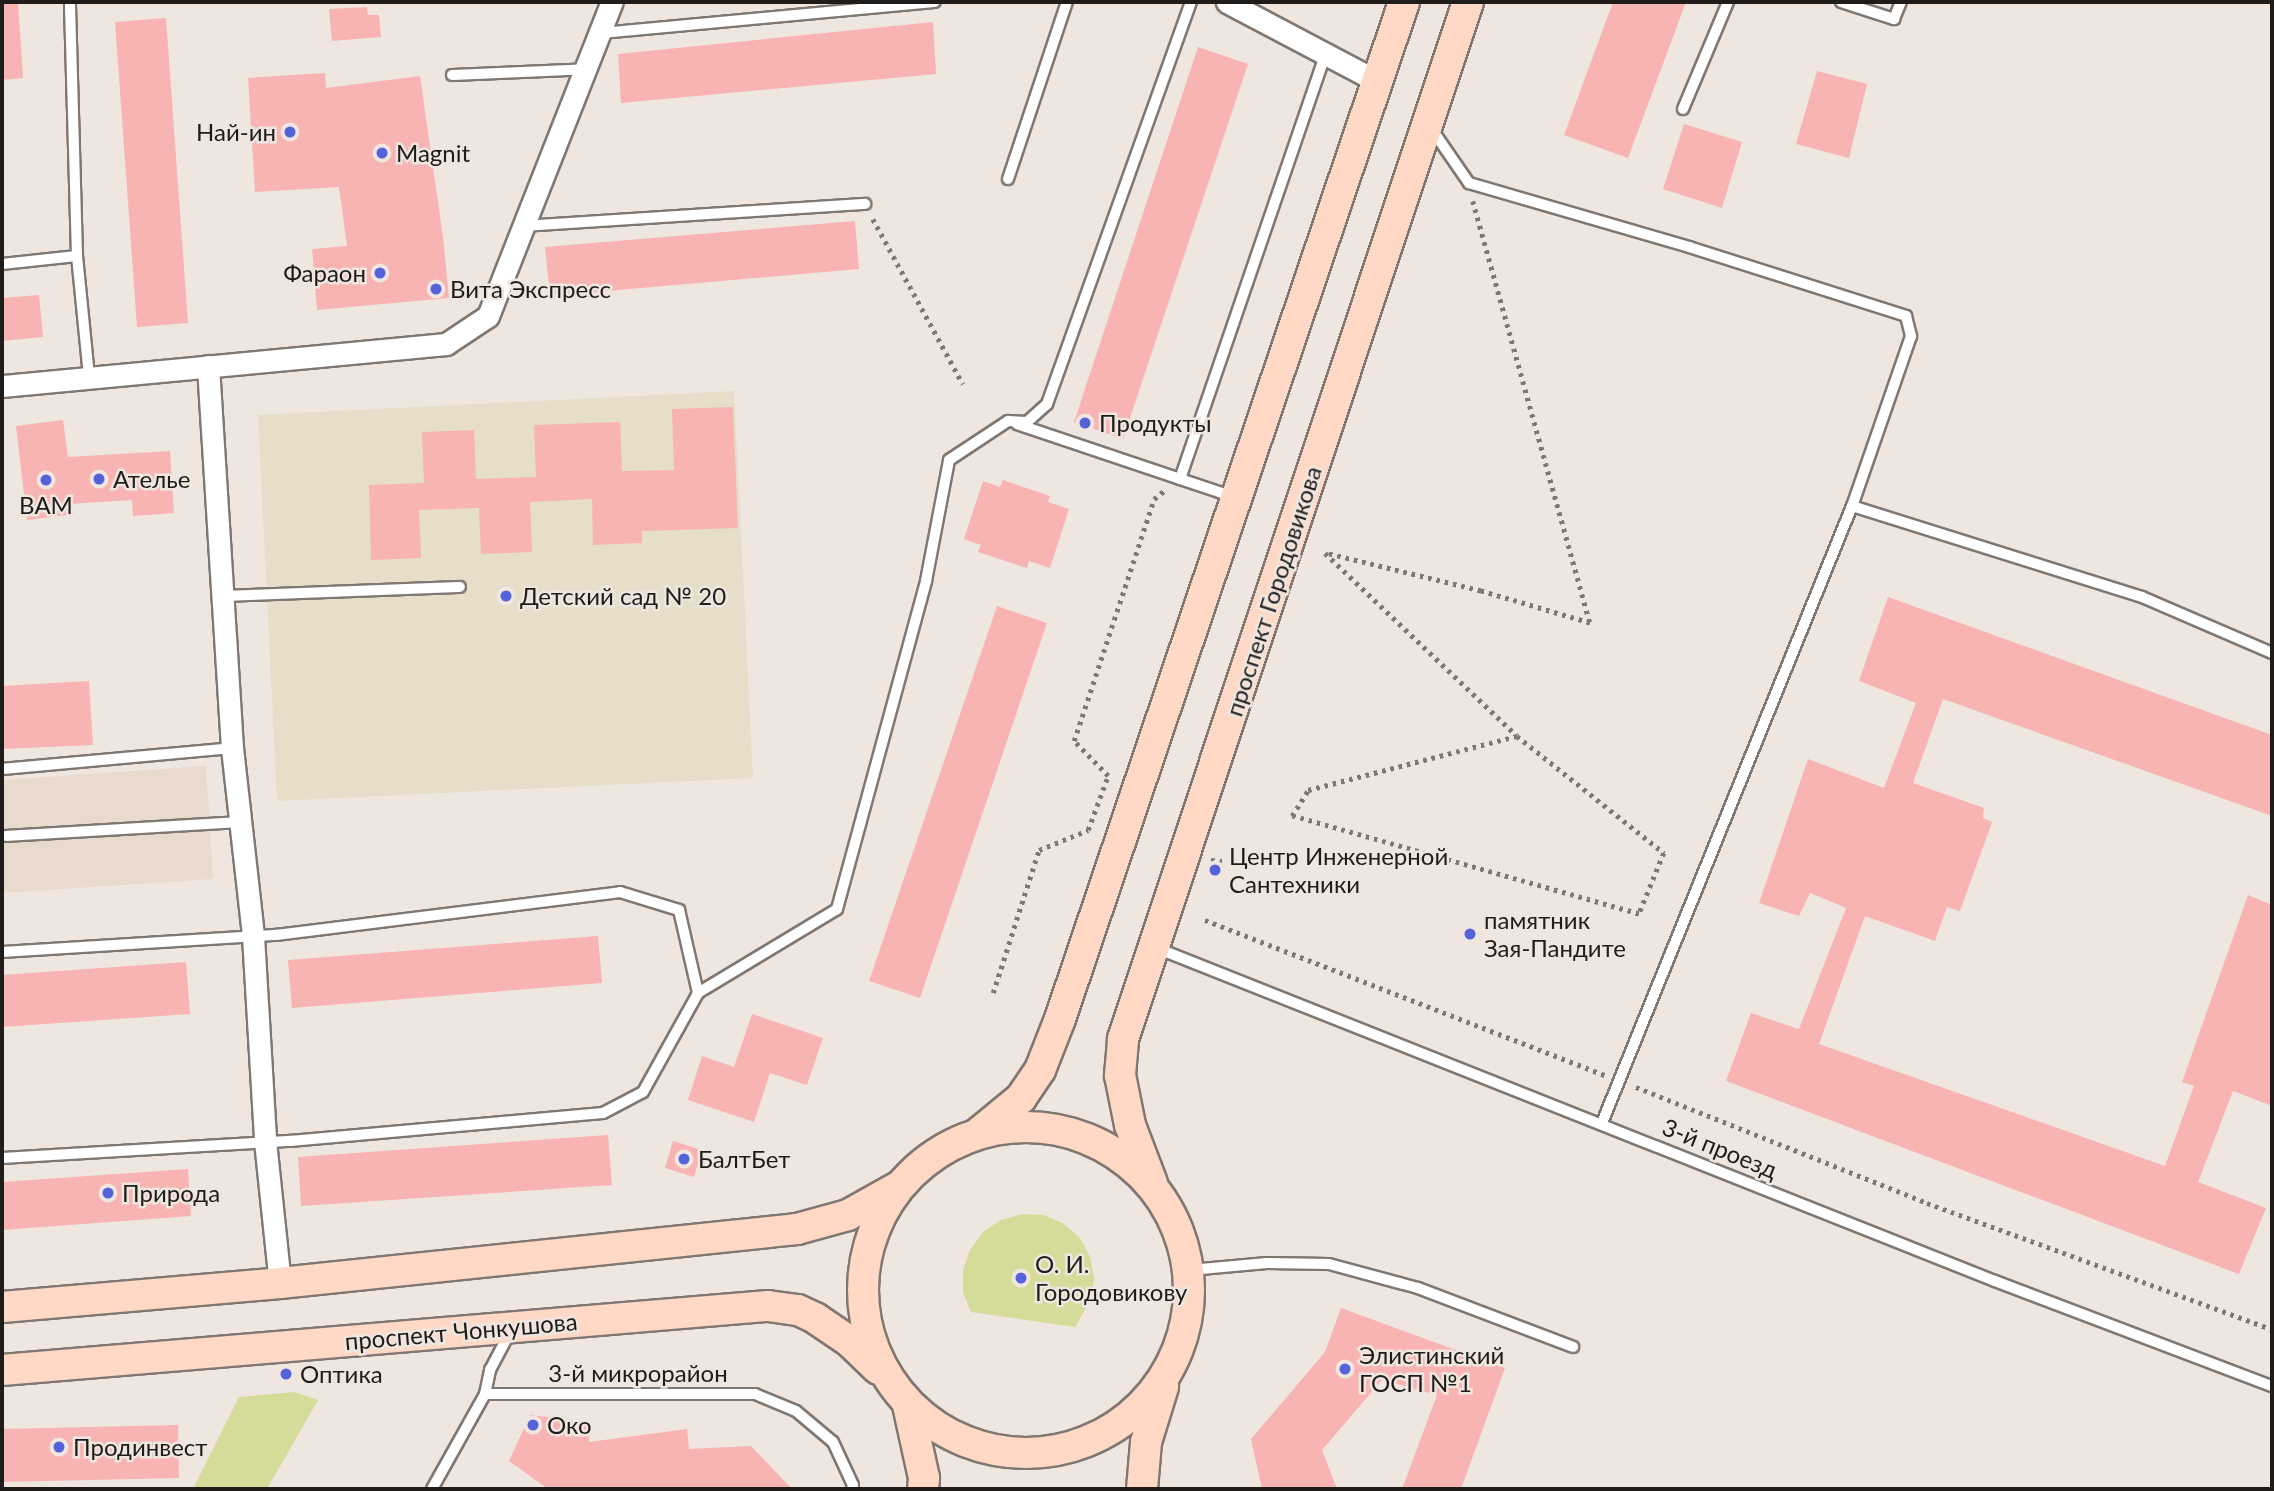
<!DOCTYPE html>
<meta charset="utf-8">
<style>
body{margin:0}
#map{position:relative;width:2274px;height:1491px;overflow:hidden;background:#efe6e0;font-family:Lato,sans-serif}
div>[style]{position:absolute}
.built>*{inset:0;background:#e9dace}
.education>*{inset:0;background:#e6dec8}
.green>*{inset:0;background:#d5db98}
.building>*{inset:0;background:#f7b4b3}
.path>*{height:4.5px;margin-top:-2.25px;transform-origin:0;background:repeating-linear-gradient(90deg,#7e7874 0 3.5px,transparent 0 8.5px)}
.roads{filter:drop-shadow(2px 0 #7f7771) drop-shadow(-2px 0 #7f7771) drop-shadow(0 2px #7f7771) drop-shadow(0 -2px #7f7771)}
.lane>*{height:10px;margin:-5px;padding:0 5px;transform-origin:5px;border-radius:5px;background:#fff}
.street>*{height:21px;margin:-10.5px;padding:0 10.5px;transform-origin:10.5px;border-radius:10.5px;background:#fff}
.secondary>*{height:30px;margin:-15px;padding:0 15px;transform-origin:15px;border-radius:15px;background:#ffd9c5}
.secondary>.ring{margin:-15px;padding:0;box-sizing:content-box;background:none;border:30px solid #ffd9c5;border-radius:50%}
.dots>*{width:19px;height:19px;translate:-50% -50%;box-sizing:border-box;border:4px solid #efe6e0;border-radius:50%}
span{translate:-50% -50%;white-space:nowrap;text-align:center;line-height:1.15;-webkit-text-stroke:5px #efe6e0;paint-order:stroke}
.poi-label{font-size:24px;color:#1f1c1a}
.right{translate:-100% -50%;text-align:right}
.left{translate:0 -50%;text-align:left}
.street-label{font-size:24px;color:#1f1c1a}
.frame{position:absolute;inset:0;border:4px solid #1f1c1a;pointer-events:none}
</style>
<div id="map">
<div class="built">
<i style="clip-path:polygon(206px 766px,213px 879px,2px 893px,2px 780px)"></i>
</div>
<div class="education">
<i style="clip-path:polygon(734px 391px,753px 778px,277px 801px,258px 415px)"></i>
</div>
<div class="green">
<i style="clip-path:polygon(1022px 1214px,1044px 1215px,1064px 1224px,1080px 1238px,1090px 1257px,1094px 1278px,1091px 1299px,1075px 1327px,971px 1312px,963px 1292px,963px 1270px,970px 1250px,983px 1232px,1001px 1220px)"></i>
<i style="clip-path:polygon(294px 1392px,318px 1400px,267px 1489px,193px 1489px,239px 1397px)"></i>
</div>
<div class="building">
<i style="clip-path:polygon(2px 2px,18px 2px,23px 78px,2px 80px)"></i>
<i style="clip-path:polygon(1613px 2px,1686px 2px,1628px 158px,1564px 135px)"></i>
<i style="clip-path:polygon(367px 7px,368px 15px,379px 15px,381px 37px,332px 41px,329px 9px)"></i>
<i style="clip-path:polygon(166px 18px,188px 323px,137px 327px,115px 22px)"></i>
<i style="clip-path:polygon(933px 22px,936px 74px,621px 103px,618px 54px)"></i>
<i style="clip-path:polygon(1198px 47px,1248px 64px,1123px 439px,1074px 422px)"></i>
<i style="clip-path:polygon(1817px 71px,1867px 84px,1849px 158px,1796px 144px)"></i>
<i style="clip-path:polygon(325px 73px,326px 88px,420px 76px,443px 237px,449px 298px,317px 310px,312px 249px,347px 246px,339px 187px,255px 192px,248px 78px)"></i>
<i style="clip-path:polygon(1684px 124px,1742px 142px,1722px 208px,1663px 189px)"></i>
<i style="clip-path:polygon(855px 221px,859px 269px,550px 296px,545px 247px)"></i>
<i style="clip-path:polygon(39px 295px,43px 337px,2px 341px,2px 298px)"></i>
<i style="clip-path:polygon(733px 407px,738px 528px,642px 531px,642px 543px,593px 545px,592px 499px,530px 502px,532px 552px,481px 554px,479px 508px,419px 510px,421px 558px,371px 560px,369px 485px,424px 483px,422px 432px,474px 430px,476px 479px,536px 477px,534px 425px,620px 422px,622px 471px,674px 470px,672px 409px)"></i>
<i style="clip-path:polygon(63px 420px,68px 457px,170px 451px,174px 513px,133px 516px,132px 500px,70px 504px,74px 514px,27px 520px,16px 426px)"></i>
<i style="clip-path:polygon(1003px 480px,1050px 496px,1048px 502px,1069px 509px,1050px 568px,1029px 561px,1027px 568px,978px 552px,981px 545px,964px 539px,983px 481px,1000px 487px)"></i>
<i style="clip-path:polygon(1888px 597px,2272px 735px,2272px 816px,1943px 699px,1913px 783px,1984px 808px,1983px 818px,1992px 822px,1960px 911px,1947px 907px,1935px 941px,1865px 916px,1819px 1044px,2165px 1166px,2194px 1086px,2182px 1082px,2248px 895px,2272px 905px,2272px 1106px,2233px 1091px,2198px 1182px,2266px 1208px,2239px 1274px,1726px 1081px,1751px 1013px,1799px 1029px,1846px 908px,1810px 893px,1799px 916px,1759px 903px,1808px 759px,1884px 788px,1916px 703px,1859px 681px)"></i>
<i style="clip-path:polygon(997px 606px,1047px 623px,920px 998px,869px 981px)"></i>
<i style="clip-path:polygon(89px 681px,93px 745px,2px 749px,2px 686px)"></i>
<i style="clip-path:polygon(598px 936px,602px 983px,292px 1008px,288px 960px)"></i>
<i style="clip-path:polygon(186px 962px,190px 1014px,2px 1027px,2px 975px)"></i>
<i style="clip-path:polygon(752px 1014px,823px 1038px,807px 1085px,770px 1073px,754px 1122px,688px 1100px,702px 1056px,734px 1067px)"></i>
<i style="clip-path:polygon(608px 1135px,612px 1185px,301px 1206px,298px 1157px)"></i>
<i style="clip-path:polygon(673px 1141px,702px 1150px,694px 1177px,665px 1168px)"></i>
<i style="clip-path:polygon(188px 1169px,191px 1216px,2px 1230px,2px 1182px)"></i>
<i style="clip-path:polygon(1341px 1308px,1505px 1368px,1461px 1489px,1402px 1489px,1437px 1395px,1382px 1380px,1322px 1450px,1337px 1489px,1262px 1489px,1251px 1439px,1325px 1352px)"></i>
<i style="clip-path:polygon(530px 1415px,588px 1422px,589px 1442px,687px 1429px,689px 1449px,751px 1446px,792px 1489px,548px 1489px,509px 1461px)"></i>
<i style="clip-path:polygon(178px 1425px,179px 1478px,2px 1482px,2px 1429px)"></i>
</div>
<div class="path">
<i style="left:1473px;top:201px;width:438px;rotate:74.5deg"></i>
<i style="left:1590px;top:623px;width:114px;rotate:-163.6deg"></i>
<i style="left:1481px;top:591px;width:161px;rotate:-166.3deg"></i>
<i style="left:1325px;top:553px;width:265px;rotate:43.6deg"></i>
<i style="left:1517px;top:736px;width:188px;rotate:38.5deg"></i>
<i style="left:1664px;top:853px;width:66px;rotate:112.3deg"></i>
<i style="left:1639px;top:914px;width:361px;rotate:-164.2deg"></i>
<i style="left:1292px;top:816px;width:31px;rotate:-58deg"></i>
<i style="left:1308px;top:790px;width:216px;rotate:-14.5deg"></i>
<i style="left:873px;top:219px;width:188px;rotate:61.4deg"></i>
<i style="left:1211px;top:860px;width:11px;rotate:5deg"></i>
<i style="left:1205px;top:920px;width:429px;rotate:21.2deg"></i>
<i style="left:993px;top:993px;width:150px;rotate:-72.2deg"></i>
<i style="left:1039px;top:850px;width:53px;rotate:-22.2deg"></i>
<i style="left:1088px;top:830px;width:58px;rotate:-69.7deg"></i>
<i style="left:1108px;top:776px;width:49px;rotate:-134.2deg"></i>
<i style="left:1074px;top:741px;width:255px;rotate:-71.7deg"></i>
<i style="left:1154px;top:499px;width:13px;rotate:-39deg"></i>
<i style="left:1636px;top:1087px;width:313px;rotate:21.7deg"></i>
<i style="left:1927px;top:1203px;width:367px;rotate:20.1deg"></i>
</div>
<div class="roads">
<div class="lane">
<i style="left:1841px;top:2px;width:56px;rotate:17.8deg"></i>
<i style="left:1894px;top:19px;width:18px;rotate:-68deg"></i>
<i style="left:601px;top:33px;width:335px;rotate:-5.3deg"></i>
<i style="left:452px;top:75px;width:135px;rotate:-2.5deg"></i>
<i style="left:1683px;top:109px;width:116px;rotate:-67.2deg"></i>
<i style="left:1431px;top:128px;width:67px;rotate:55.4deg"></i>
<i style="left:1469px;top:183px;width:229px;rotate:16.2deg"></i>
<i style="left:1689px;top:247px;width:228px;rotate:17.6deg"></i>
<i style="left:1906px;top:316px;width:21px;rotate:76deg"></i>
<i style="left:1911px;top:336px;width:180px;rotate:109.1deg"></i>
<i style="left:1852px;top:506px;width:666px;rotate:112.06deg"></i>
<i style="left:1008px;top:179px;width:187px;rotate:-71.6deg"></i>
<i style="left:524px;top:226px;width:342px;rotate:-3.7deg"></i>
<i style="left:77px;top:256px;width:122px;rotate:84.3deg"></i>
<i style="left:2px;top:264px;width:75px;rotate:-6.1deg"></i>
<i style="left:77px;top:256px;width:254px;rotate:-91.6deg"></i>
<i style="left:1017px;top:424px;width:172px;rotate:18.6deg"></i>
<i style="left:1180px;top:479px;width:450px;rotate:-71.1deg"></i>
<i style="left:1180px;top:479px;width:57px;rotate:18.4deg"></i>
<i style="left:1852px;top:506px;width:304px;rotate:17.4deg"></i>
<i style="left:2142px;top:597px;width:142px;rotate:23.3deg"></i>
<i style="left:222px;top:596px;width:238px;rotate:-2.2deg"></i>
<i style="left:2px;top:769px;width:231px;rotate:-5.2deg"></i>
<i style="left:6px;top:836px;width:234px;rotate:-3.4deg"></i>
<i style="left:1154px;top:947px;width:905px;rotate:21.66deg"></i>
<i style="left:1995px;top:1281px;width:296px;rotate:20.8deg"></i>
<i style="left:2px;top:952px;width:275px;rotate:-3.6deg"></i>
<i style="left:276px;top:935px;width:347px;rotate:-7.1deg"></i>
<i style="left:620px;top:892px;width:62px;rotate:17deg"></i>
<i style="left:679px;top:910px;width:85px;rotate:77.1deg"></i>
<i style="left:2px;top:1158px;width:289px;rotate:-3.4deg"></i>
<i style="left:290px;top:1141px;width:314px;rotate:-5.1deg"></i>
<i style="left:603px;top:1113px;width:45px;rotate:-27.7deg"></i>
<i style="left:643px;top:1092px;width:113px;rotate:-60.9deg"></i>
<i style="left:698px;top:993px;width:162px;rotate:-31.1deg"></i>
<i style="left:837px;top:909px;width:340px;rotate:-74.8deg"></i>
<i style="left:926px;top:581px;width:123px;rotate:-79.2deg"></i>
<i style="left:949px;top:460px;width:71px;rotate:-33.5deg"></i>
<i style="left:1008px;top:421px;width:19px;rotate:3deg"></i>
<i style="left:1027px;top:422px;width:27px;rotate:-42deg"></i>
<i style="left:1047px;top:404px;width:427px;rotate:-70.3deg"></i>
<i style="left:1190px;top:1270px;width:77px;rotate:-5.2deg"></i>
<i style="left:1267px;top:1263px;width:62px;rotate:0.9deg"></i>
<i style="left:1329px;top:1264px;width:92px;rotate:15.1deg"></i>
<i style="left:1418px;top:1288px;width:166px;rotate:20.8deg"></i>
<i style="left:485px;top:1394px;width:270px"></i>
<i style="left:755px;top:1394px;width:44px;rotate:22.5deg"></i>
<i style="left:796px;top:1411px;width:48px;rotate:40deg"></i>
<i style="left:833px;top:1442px;width:47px;rotate:65.1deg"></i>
<i style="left:853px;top:1485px;width:4px;rotate:104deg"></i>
<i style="left:432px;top:1489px;width:109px;rotate:-60.8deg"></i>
<i style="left:485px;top:1394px;width:25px;rotate:-78deg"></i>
<i style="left:490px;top:1370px;width:43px;rotate:-62.2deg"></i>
</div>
<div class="street">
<i style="left:1227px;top:2px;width:170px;rotate:27.8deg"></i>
<i style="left:208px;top:366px;width:383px;rotate:86.4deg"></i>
<i style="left:232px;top:748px;width:189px;rotate:83.6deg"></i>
<i style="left:253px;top:936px;width:205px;rotate:86.6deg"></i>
<i style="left:265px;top:1141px;width:143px;rotate:84deg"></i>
<i style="left:2px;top:386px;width:446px;rotate:-5.4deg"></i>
<i style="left:446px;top:344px;width:50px;rotate:-33.7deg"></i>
<i style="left:488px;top:316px;width:338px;rotate:-68.5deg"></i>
</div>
<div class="secondary">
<i class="ring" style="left:863px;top:1127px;width:296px;height:296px"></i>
<i style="left:977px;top:1134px;width:57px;rotate:-39.3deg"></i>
<i style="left:1021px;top:1098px;width:34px;rotate:-56deg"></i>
<i style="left:1040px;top:1070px;width:55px;rotate:-68.6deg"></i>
<i style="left:1060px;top:1019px;width:1074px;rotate:-71.31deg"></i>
<i style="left:1152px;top:1183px;width:62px;rotate:-110.8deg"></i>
<i style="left:1130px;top:1125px;width:51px;rotate:-101.3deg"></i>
<i style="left:1120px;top:1075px;width:36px;rotate:-85deg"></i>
<i style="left:1123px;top:1039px;width:1093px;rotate:-71.6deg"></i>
<i style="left:2px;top:1307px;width:279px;rotate:-4.9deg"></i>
<i style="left:280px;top:1283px;width:520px;rotate:-5.96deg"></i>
<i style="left:797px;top:1229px;width:53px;rotate:-15.4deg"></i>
<i style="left:848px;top:1215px;width:57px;rotate:-29.2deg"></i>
<i style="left:2px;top:1370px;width:769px;rotate:-4.78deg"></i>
<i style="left:768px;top:1306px;width:30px;rotate:8deg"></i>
<i style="left:798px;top:1310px;width:19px;rotate:25deg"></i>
<i style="left:815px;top:1318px;width:41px;rotate:34.1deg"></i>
<i style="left:849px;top:1341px;width:40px;rotate:44deg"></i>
<i style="left:908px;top:1405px;width:75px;rotate:77.6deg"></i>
<i style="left:924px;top:1478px;width:11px;rotate:95deg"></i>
<i style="left:1142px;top:1489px;width:47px;rotate:-85.1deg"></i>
<i style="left:1146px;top:1442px;width:58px;rotate:-72.8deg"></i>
</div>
</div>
<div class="dots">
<i style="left:290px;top:132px;background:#5562d9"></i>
<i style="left:382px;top:153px;background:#5562d9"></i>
<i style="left:380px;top:273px;background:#5562d9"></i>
<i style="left:436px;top:289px;background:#5562d9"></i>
<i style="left:1085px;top:423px;background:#5562d9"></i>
<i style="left:99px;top:479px;background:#5562d9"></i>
<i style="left:46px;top:480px;background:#5562d9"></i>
<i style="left:506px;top:596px;background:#5562d9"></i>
<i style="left:1215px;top:870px;background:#5562d9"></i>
<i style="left:1470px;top:934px;background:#5562d9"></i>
<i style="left:684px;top:1159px;background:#5562d9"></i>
<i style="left:108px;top:1193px;background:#5562d9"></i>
<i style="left:1021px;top:1278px;background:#5562d9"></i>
<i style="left:1345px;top:1369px;background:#5562d9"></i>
<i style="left:286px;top:1374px;background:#5562d9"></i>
<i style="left:533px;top:1425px;background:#5562d9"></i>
<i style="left:59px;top:1447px;background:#5562d9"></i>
</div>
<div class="poi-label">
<span class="right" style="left:276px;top:132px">Най-ин</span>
<span class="left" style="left:396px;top:153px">Magnit</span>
<span class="right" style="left:366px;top:273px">Фараон</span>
<span class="left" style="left:450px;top:289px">Вита Экспресс</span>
<span class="left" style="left:1099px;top:423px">Продукты</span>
<span class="left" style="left:113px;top:479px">Ателье</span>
<span style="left:46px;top:505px">ВАМ</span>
<span class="left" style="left:520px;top:596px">Детский сад № 20</span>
<span class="left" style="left:1229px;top:870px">Центр Инженерной<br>Сантехники</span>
<span class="left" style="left:1484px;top:934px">памятник<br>Зая-Пандите</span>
<span class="left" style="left:698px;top:1159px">БалтБет</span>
<span class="left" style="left:122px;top:1193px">Природа</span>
<span class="left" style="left:1035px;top:1278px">О. И.<br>Городовикову</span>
<span class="left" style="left:1359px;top:1369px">Элистинский<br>ГОСП №1</span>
<span class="left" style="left:300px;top:1374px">Оптика</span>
<span class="left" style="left:547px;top:1425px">Око</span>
<span class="left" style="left:73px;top:1447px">Продинвест</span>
</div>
<div class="street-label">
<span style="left:1273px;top:591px;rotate:-72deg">проспект Городовикова</span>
<span style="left:1720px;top:1148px;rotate:22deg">3-й проезд</span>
<span style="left:461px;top:1331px;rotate:-5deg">проспект Чонкушова</span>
<span style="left:638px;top:1373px">3-й микрорайон</span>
</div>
<div class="frame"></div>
</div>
